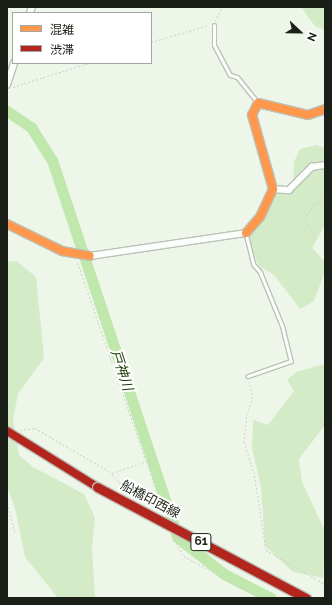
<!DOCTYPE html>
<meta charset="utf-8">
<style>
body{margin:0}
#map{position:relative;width:332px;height:605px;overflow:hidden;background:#edf6e9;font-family:Raleway,"Noto Sans JP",sans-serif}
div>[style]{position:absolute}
.green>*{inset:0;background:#d3ecc7}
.river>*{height:11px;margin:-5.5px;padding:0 5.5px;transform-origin:5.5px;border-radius:5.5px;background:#c0e8ad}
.path>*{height:1px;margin-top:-0.5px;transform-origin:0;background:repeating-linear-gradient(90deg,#d0d2cf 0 2px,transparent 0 4px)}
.roads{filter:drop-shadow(1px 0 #bbc2b8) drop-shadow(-1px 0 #bbc2b8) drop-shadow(0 1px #bbc2b8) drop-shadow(0 -1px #bbc2b8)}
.lane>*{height:3px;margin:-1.5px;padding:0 1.5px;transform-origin:1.5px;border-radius:1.5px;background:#fcfefc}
.street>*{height:5.5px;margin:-2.75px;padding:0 2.75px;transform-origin:2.75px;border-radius:2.75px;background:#fcfefc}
.slow>*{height:8px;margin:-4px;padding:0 4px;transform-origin:4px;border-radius:4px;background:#ff974d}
.jam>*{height:8px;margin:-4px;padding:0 4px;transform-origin:4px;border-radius:4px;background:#b3261e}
.bridges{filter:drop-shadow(1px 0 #bbc2b8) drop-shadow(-1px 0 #bbc2b8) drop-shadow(0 1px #bbc2b8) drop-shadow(0 -1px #bbc2b8)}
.jam-bridge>*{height:9px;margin:-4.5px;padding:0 4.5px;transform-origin:4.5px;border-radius:4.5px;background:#b3261e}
span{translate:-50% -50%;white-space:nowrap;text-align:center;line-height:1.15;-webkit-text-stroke:4px #fff;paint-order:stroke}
.shield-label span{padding:1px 3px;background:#fff;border:1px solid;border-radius:3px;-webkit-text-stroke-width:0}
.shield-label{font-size:12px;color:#1a2017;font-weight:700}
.street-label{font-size:13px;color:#1a2017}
.water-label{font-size:14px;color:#1b3d05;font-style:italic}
.frame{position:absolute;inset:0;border:8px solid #1a2017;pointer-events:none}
.legend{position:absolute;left:12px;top:12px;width:140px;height:52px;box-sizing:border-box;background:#fff;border:1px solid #a3a6a2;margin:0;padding:5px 7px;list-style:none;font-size:12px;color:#1a2017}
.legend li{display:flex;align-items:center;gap:8px;height:20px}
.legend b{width:20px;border:1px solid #a3a6a2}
.north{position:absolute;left:280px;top:12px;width:40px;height:40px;-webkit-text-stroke:3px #fff;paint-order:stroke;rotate:112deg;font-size:11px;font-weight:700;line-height:16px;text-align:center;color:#1a2017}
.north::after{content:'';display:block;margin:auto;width:14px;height:18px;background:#1a2017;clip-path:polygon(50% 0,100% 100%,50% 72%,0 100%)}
</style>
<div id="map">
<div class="green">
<i style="clip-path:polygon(301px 7px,325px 7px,325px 35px,323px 29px,315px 26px)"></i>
<i style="clip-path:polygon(316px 145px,325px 148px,325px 225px,312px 248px,325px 262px,323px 277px,314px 301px,300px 309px,274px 275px,259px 266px,246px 236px,277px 192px,293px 191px,294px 162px,300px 149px)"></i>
<i style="clip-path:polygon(17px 261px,36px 277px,44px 358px,18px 394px,13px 419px,19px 455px,33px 467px,84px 494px,95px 518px,92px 547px,95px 598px,58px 598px,25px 557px,15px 508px,7px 487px,7px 262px)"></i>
<i style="clip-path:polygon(325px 364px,325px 425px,299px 459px,302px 482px,325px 531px,323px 578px,293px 572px,265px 546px,261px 487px,252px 448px,253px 420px,268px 425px,294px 391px,287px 380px,296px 372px)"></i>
</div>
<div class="river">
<i style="left:7px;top:111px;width:29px;rotate:34deg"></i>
<i style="left:31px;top:127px;width:39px;rotate:58deg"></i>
<i style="left:52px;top:160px;width:398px;rotate:71.6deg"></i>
<i style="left:178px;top:538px;width:58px;rotate:38deg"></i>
<i style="left:224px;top:574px;width:53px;rotate:27.1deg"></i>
</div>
<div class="path">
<i style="left:215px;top:21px;width:16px;rotate:-63deg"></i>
<i style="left:151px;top:42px;width:60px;rotate:-16.3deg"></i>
<i style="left:13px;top:87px;width:79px;rotate:-17.7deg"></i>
<i style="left:314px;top:236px;width:19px;rotate:-118deg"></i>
<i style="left:305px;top:219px;width:16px;rotate:-60deg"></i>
<i style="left:313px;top:205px;width:14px;rotate:-34deg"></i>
<i style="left:249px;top:381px;width:16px;rotate:76deg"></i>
<i style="left:253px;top:397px;width:17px;rotate:111deg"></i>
<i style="left:247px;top:413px;width:29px;rotate:96deg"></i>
<i style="left:244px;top:442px;width:32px;rotate:72deg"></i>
<i style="left:254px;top:472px;width:79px;rotate:81.3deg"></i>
<i style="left:266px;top:550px;width:68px;rotate:30deg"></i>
<i style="left:323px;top:417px;width:2px;rotate:-27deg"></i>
<i style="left:20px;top:430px;width:15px;rotate:-8deg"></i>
<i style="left:35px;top:428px;width:89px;rotate:30.3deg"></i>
<i style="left:112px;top:473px;width:36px;rotate:-19deg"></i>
<i style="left:146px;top:461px;width:212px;rotate:-109deg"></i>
<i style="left:147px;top:462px;width:55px;rotate:71.9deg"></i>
<i style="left:112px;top:474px;width:11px;rotate:49deg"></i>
<i style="left:119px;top:482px;width:53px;rotate:34.3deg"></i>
<i style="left:7px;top:503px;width:30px;rotate:75deg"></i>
<i style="left:172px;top:536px;width:23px;rotate:59deg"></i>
<i style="left:184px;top:556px;width:88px;rotate:28.6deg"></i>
</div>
<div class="roads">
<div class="lane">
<i style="left:214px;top:25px;width:20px;rotate:90deg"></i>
<i style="left:214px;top:45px;width:34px;rotate:62deg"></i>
<i style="left:230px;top:75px;width:7px;rotate:16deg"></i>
<i style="left:237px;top:77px;width:32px;rotate:51deg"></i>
<i style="left:246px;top:235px;width:30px;rotate:76deg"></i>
<i style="left:253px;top:264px;width:11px;rotate:49deg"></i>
<i style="left:260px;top:272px;width:58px;rotate:67.8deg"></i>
<i style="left:282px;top:326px;width:36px;rotate:76deg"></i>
<i style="left:291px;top:361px;width:46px;rotate:160.8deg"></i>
</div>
<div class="street">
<i style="left:30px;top:13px;width:6px;rotate:-72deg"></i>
<i style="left:7px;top:85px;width:23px;rotate:-72deg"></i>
<i style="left:273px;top:189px;width:16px;rotate:4deg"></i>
<i style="left:289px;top:190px;width:33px;rotate:-45deg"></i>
<i style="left:312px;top:167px;width:13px;rotate:-9deg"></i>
<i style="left:90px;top:256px;width:158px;rotate:-8.4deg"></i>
</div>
<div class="slow">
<i style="left:7px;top:224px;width:61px;rotate:26.1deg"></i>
<i style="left:62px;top:251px;width:28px;rotate:10deg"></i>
<i style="left:246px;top:233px;width:21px;rotate:-49deg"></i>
<i style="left:260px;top:217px;width:31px;rotate:-65deg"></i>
<i style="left:273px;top:189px;width:77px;rotate:-105.8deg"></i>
<i style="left:252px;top:115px;width:13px;rotate:-63deg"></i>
<i style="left:258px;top:103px;width:51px;rotate:13.5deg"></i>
<i style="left:308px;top:115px;width:18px;rotate:-19deg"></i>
</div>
<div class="jam">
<i style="left:7px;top:431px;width:106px;rotate:31.9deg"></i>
</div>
</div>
<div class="bridges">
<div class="jam-bridge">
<i style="left:97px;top:487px;width:237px;rotate:28deg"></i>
</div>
</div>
<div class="shield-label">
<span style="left:201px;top:542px">61</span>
</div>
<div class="street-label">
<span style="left:150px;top:500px;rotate:28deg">船橋印西線</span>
</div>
<div class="water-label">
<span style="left:122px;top:370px;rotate:72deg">戸神川</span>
</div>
<div class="frame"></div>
<ul class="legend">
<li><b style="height:5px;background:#ff974d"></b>混雑</li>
<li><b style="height:5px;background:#b3261e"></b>渋滞</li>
</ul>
<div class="north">N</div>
</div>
